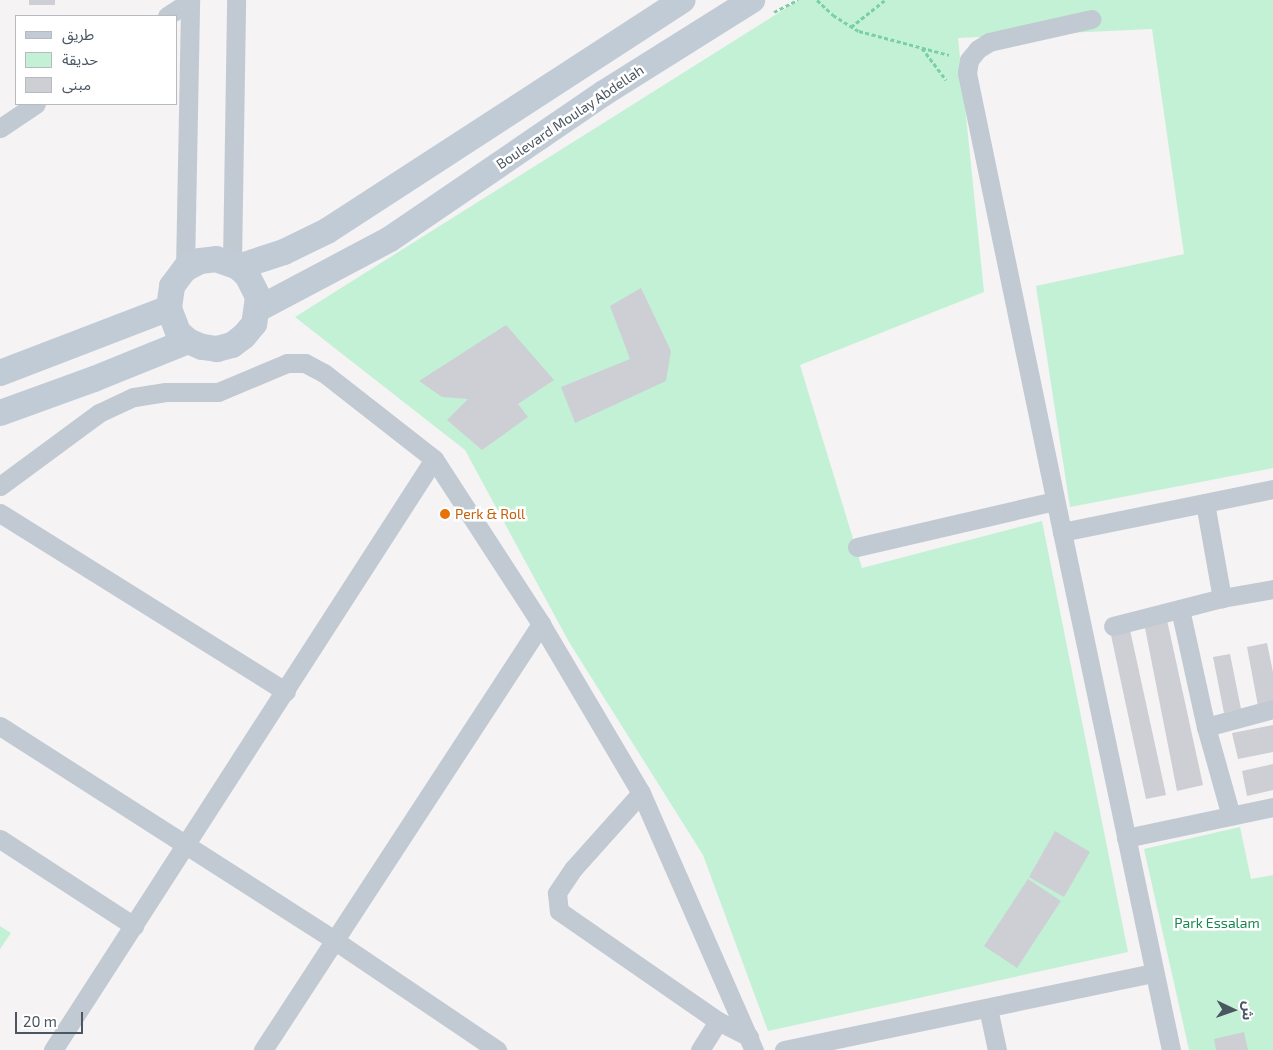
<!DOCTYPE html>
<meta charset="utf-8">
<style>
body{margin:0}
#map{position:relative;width:1273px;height:1050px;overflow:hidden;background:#f5f3f3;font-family:"Exo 2","Noto Sans Arabic",sans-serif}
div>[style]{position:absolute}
.green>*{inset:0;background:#c3f1d5}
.building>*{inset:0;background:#cdcfd5}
.path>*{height:3px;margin-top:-1.5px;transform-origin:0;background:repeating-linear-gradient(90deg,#7ad0a6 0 4px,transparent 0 6.5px)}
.minor>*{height:19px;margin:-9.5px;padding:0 9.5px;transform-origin:9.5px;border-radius:9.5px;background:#c1cad2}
.secondary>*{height:26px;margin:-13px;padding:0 13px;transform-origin:13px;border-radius:13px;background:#c1cbd6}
.dots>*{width:14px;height:14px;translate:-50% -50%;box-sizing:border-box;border:2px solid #fff;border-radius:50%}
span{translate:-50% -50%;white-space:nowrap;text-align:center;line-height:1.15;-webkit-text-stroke:5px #fff;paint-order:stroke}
.street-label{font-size:14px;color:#4a5661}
.food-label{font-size:14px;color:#c56008}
.left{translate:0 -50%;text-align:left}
.park-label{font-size:14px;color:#17864f}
.legend{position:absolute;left:15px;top:15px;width:162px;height:90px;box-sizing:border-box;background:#fff;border:1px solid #b7bbc0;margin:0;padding:6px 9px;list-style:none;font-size:15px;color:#4a5661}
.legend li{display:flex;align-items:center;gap:10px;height:25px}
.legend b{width:25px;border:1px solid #b7bbc0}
.north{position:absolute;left:1208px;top:985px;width:50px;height:50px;-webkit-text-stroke:4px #fff;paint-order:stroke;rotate:93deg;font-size:14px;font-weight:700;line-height:20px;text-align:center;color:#4a5661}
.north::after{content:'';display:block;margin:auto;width:18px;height:22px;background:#4a5661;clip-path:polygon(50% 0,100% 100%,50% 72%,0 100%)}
.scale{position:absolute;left:15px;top:1012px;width:68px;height:22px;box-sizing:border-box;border:2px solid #4a5661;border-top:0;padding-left:6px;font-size:15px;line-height:18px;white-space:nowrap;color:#4a5661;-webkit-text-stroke:4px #fff;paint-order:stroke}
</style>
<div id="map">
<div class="green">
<i style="clip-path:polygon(799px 0,1273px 0,1273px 468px,1070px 507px,1036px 286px,1184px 254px,1152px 29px,958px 38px,984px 292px,800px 365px,862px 568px,1042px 521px,1128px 952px,768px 1031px,703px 855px,569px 642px,465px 450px,295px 317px)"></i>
<i style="clip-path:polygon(1240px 827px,1251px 879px,1273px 875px,1273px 1050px,1189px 1050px,1144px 849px)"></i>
<i style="clip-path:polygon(0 926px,11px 933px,0 949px)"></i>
</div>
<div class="building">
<i style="clip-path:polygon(29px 0,55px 0,55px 5px,29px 5px)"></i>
<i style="clip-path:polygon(641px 288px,671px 351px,666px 381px,575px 423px,561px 387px,630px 359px,610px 306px)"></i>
<i style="clip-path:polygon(506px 325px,554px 380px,518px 404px,528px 417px,482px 450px,447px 420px,468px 399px,442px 397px,419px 381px)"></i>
<i style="clip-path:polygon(1167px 620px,1203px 785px,1177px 791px,1145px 628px)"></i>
<i style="clip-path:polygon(1130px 630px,1166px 795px,1146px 799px,1111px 635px)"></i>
<i style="clip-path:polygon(1267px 643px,1273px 672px,1273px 704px,1258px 706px,1247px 647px)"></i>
<i style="clip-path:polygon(1230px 654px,1241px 709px,1224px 713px,1213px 657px)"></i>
<i style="clip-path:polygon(1273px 725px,1273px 752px,1238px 759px,1232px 733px)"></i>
<i style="clip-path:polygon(1273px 764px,1273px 790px,1247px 796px,1242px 771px)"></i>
<i style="clip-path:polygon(1055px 831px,1090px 852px,1064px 897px,1029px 877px)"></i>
<i style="clip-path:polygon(1028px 879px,1061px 901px,1017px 968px,984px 946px)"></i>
<i style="clip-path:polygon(1244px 1032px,1248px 1050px,1216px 1050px,1214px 1039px)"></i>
</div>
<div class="path">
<i style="left:817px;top:0;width:22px;rotate:43deg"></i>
<i style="left:833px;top:15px;width:31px;rotate:32deg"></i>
<i style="left:859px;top:31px;width:93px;rotate:14.9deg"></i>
<i style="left:774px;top:12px;width:27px;rotate:-27deg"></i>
<i style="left:851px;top:27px;width:43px;rotate:-38.5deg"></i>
<i style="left:922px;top:48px;width:40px;rotate:53deg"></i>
</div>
<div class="minor">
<i style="left:167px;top:16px;width:27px;rotate:-33deg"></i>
<i style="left:0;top:128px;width:43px;rotate:-33.7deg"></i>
<i style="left:232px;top:263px;width:263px;rotate:-89.1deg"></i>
<i style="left:185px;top:269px;width:269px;rotate:-88.9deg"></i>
<i style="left:0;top:486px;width:123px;rotate:-36.4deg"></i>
<i style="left:99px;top:413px;width:38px;rotate:-25deg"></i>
<i style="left:134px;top:397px;width:32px;rotate:-9deg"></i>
<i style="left:166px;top:392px;width:52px"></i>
<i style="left:218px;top:392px;width:75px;rotate:-22.8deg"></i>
<i style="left:287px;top:363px;width:18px"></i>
<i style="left:305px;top:363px;width:21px;rotate:28deg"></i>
<i style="left:324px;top:373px;width:140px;rotate:38deg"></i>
<i style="left:434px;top:459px;width:197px;rotate:57deg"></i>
<i style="left:541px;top:624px;width:196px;rotate:59.4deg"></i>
<i style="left:641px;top:793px;width:281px;rotate:66.3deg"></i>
<i style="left:1205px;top:503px;width:97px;rotate:79.9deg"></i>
<i style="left:0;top:513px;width:337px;rotate:32deg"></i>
<i style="left:1062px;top:532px;width:469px;rotate:-101.7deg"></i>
<i style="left:967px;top:73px;width:13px;rotate:-81deg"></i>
<i style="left:969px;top:60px;width:14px;rotate:-51deg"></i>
<i style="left:978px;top:49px;width:13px;rotate:-32deg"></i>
<i style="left:989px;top:42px;width:105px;rotate:-12.7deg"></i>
<i style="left:857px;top:547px;width:203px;rotate:-13.1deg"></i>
<i style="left:1180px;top:609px;width:121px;rotate:77.6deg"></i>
<i style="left:1206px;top:727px;width:92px;rotate:74.3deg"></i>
<i style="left:1113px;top:626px;width:113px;rotate:-14.4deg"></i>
<i style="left:1222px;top:598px;width:52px;rotate:-10deg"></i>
<i style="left:0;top:726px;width:397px;rotate:32.6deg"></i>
<i style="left:334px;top:940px;width:197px;rotate:34deg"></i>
<i style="left:1206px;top:727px;width:69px;rotate:-15deg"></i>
<i style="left:641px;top:793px;width:102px;rotate:131.8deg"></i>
<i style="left:573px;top:869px;width:29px;rotate:124deg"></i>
<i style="left:557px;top:893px;width:18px;rotate:84deg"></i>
<i style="left:559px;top:911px;width:193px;rotate:34.7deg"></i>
<i style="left:718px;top:1021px;width:35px;rotate:27deg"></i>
<i style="left:1126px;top:838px;width:150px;rotate:-11.9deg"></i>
<i style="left:0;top:839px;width:160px;rotate:33deg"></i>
<i style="left:988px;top:1008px;width:43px;rotate:77.9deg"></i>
<i style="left:53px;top:1050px;width:703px;rotate:-57.19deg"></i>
<i style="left:263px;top:1050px;width:509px;rotate:-56.87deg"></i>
<i style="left:700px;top:1050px;width:34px;rotate:-58deg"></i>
<i style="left:784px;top:1050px;width:378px;rotate:-11.8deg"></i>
<i style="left:1171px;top:1050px;width:529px;rotate:-101.88deg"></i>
<i style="left:1062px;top:532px;width:215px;rotate:-11.5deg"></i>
</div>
<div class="secondary">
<i style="left:238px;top:267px;width:12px;rotate:42deg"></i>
<i style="left:247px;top:275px;width:25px;rotate:63deg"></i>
<i style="left:258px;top:297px;width:27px;rotate:98deg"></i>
<i style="left:254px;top:324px;width:16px;rotate:130deg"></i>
<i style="left:244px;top:336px;width:15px;rotate:143deg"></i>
<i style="left:232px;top:345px;width:16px;rotate:165deg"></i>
<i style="left:217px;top:349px;width:15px;rotate:-172deg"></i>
<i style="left:202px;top:347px;width:15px;rotate:-157deg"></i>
<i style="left:188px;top:341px;width:13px;rotate:-138deg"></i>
<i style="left:178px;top:332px;width:26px;rotate:-111deg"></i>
<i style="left:169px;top:308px;width:22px;rotate:-82deg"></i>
<i style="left:172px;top:286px;width:21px;rotate:-53deg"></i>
<i style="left:185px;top:269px;width:17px;rotate:-28deg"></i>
<i style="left:200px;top:261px;width:16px;rotate:-7deg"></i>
<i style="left:216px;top:259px;width:23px;rotate:20deg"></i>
<i style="left:238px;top:267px;width:48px;rotate:-18.1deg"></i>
<i style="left:284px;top:252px;width:48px;rotate:-26deg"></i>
<i style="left:327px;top:231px;width:424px;rotate:-33deg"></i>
<i style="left:258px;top:309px;width:149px;rotate:-27.9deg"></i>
<i style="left:390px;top:239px;width:259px;rotate:-34.3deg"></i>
<i style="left:604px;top:93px;width:175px;rotate:-32.1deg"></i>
<i style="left:0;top:373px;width:181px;rotate:-21deg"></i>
<i style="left:0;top:413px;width:100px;rotate:-19.9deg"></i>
<i style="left:94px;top:379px;width:101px;rotate:-22deg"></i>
</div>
<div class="dots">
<i style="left:445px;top:514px;background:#e8710a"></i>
</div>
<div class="street-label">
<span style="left:570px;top:117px;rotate:-34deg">Boulevard Moulay Abdellah</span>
</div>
<div class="food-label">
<span class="left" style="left:455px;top:514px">Perk &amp; Roll</span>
</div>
<div class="park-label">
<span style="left:1217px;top:923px">Park Essalam</span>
</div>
<ul class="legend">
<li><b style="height:6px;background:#c1cbd6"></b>طريق</li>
<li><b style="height:14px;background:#c3f1d5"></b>حديقة</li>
<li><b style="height:14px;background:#cdcfd5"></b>مبنى</li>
</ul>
<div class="north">ش</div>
<div class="scale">20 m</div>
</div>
